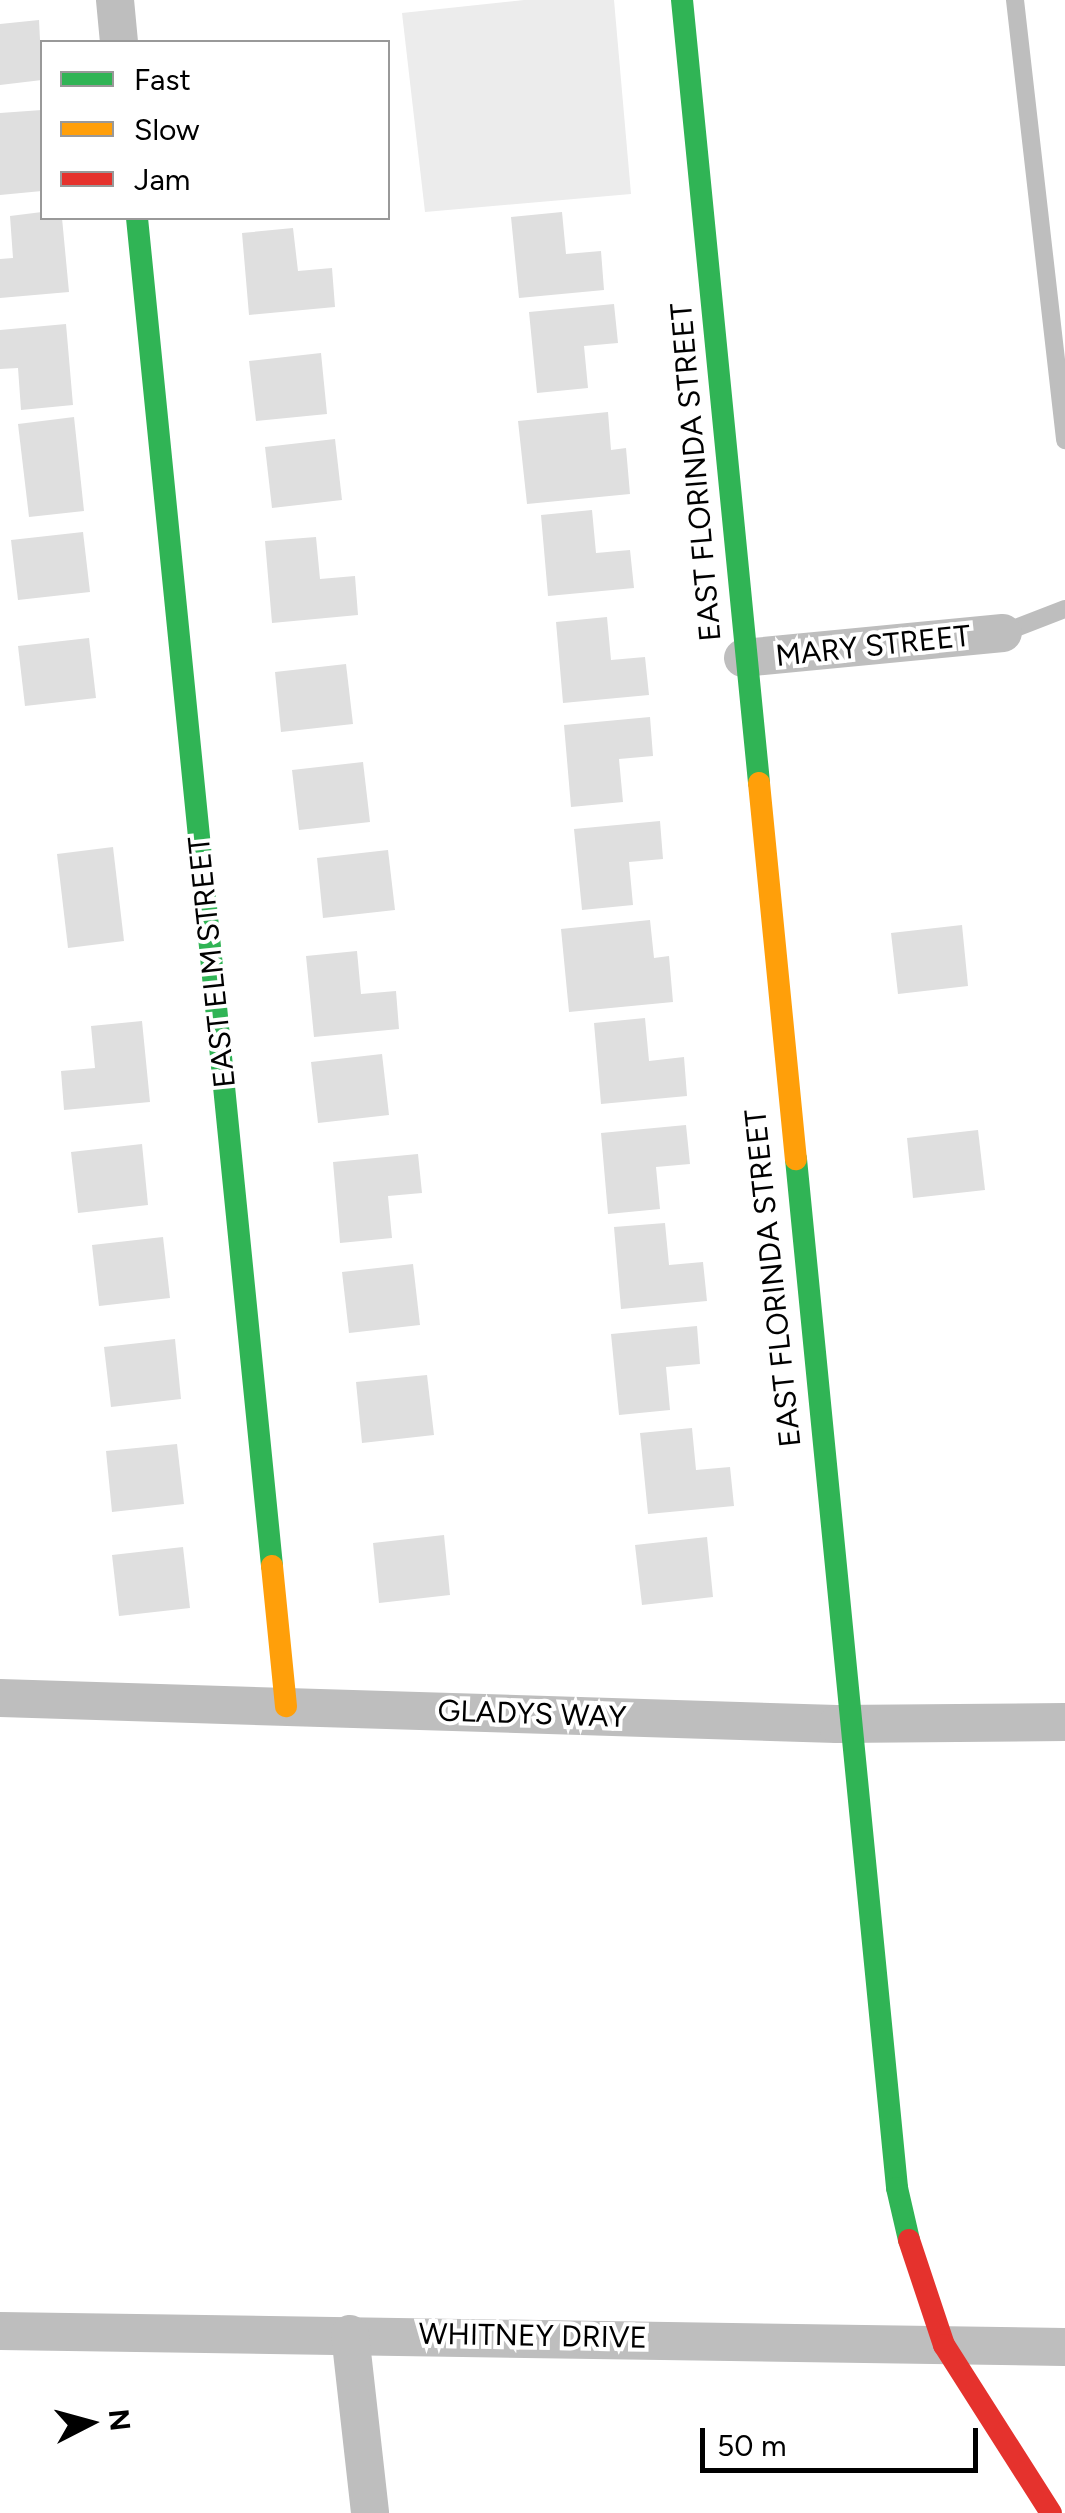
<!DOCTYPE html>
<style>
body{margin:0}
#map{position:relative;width:1065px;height:2513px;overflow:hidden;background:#fff;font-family:Figtree,sans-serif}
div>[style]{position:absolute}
.green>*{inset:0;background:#ececec}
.building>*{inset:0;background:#dfdfdf}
.lane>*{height:18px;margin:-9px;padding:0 9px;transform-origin:9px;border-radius:9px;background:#bebebe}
.street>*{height:38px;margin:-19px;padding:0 19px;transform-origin:19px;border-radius:19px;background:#bebebe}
.fast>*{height:22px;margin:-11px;padding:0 11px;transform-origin:11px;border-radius:11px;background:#30b455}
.slow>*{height:22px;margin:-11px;padding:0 11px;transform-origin:11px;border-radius:11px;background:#ff9f0a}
.jam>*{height:22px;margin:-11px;padding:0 11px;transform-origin:11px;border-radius:11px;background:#e5322d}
span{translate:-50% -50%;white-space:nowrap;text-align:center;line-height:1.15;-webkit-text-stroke:8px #fff;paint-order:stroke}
.street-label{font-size:30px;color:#000}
.legend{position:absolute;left:40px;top:40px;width:350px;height:180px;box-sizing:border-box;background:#fff;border:2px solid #999;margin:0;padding:12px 18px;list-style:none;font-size:30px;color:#000}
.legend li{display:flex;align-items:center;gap:20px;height:50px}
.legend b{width:50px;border:2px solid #999}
.north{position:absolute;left:40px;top:2373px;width:100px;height:100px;-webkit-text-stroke:8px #fff;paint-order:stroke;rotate:84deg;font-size:28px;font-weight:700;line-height:40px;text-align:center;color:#000}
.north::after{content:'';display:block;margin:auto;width:35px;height:45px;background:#000;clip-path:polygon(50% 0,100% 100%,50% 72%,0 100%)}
.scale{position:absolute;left:700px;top:2428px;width:278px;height:45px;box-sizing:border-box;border:5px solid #000;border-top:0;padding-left:12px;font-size:30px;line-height:35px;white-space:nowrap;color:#000;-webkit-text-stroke:8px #fff;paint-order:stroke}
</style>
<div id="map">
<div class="green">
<i style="clip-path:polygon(524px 0,614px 0,631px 194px,425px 212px,402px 13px)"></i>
</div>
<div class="building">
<i style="clip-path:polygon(39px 20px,42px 80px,0 85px,0 24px)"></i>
<i style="clip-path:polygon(42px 110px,42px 191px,0 195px,0 113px)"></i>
<i style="clip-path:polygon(42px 212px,62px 218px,69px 292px,0 298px,0 259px,13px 258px,10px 216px)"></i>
<i style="clip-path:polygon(562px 212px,566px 254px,601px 251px,604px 290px,519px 298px,511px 217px)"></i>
<i style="clip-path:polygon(293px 228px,298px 271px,332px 268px,335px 307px,249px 315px,242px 233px)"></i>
<i style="clip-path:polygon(614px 304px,618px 343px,584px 346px,588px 388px,537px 393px,529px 312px)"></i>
<i style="clip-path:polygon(66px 324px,73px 405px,21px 410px,18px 368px,0 369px,0 330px)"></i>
<i style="clip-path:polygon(321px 353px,327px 414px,256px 421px,249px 361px)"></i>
<i style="clip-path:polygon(608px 412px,611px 450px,626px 448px,630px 494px,527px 504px,518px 421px)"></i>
<i style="clip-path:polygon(74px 417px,84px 511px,29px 517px,18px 424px)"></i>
<i style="clip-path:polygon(335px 439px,342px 500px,272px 508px,265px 447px)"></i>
<i style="clip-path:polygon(592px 510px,596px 553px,630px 550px,634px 588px,548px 596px,541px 515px)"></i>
<i style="clip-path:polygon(83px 532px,90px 592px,18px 600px,11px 540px)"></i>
<i style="clip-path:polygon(316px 537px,320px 579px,355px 576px,358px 615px,272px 623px,265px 541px)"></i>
<i style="clip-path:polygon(607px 617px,611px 660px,645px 657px,649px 695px,563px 703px,556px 622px)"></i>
<i style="clip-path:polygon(89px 638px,96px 698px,25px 706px,18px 646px)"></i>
<i style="clip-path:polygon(346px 664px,353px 724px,281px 732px,275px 672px)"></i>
<i style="clip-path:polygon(650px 717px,653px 756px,619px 759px,623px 802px,571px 807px,564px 725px)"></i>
<i style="clip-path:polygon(363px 762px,370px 822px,299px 830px,292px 770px)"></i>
<i style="clip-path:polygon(660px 821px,663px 859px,629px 862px,633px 905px,582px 910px,574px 829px)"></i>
<i style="clip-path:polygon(113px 847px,124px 941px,68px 948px,57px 854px)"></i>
<i style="clip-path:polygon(388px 850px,395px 910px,323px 918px,317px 858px)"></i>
<i style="clip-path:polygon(650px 920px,654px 958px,669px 956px,673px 1002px,569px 1012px,561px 929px)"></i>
<i style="clip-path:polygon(962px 925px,968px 986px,898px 994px,891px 933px)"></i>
<i style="clip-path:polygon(357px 951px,361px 994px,396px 991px,399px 1029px,314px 1037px,306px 956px)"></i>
<i style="clip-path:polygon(645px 1018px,649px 1061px,684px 1057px,687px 1096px,601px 1104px,594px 1023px)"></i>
<i style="clip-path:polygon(142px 1021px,150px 1102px,64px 1110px,61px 1071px,95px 1068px,91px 1026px)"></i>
<i style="clip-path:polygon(382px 1054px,389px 1115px,318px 1123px,311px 1062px)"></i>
<i style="clip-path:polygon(686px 1125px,690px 1164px,656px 1167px,660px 1209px,608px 1214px,601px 1133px)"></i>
<i style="clip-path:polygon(978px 1130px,985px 1190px,913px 1198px,907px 1138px)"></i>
<i style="clip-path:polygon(142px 1144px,148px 1205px,78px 1213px,71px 1152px)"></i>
<i style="clip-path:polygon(418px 1154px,422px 1193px,388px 1196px,392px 1238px,340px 1243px,333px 1162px)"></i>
<i style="clip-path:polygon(665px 1223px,669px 1265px,703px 1262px,707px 1301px,621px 1309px,614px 1227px)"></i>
<i style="clip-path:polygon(163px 1237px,170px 1298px,99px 1306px,92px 1245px)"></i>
<i style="clip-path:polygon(413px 1264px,420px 1325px,349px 1333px,342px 1272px)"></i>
<i style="clip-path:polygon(697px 1326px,700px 1364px,666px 1367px,670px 1410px,619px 1415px,611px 1334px)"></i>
<i style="clip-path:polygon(175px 1339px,181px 1399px,111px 1407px,104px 1347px)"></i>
<i style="clip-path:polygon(427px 1375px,434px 1435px,362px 1443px,356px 1382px)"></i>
<i style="clip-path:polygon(692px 1428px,696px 1470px,730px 1467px,734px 1506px,648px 1514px,640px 1433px)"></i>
<i style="clip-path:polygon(177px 1444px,184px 1504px,112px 1512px,106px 1451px)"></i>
<i style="clip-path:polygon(444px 1535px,450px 1595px,379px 1603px,373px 1543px)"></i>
<i style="clip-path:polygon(707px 1537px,713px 1597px,642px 1605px,635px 1545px)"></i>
<i style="clip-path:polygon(183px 1547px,190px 1608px,119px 1616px,112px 1555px)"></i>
</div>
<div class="lane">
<i style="left:1015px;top:0;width:443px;rotate:83.5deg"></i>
<i style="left:1003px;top:633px;width:66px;rotate:-21.2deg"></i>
</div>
<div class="street">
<i style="left:115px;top:0;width:42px;rotate:84.6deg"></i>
<i style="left:743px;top:658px;width:261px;rotate:-5.5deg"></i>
<i style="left:0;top:1698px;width:837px;rotate:1.78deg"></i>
<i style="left:837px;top:1724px;width:228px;rotate:-0.5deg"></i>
<i style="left:0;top:2331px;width:1065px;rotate:0.86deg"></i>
<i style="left:350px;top:2334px;width:180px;rotate:83.6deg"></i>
</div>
<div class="fast">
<i style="left:682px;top:0;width:787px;rotate:84.38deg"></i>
<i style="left:137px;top:218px;width:1355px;rotate:84.28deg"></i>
<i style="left:796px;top:1159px;width:1034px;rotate:84.39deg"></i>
<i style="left:897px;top:2188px;width:53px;rotate:77deg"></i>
</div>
<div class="slow">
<i style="left:759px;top:783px;width:378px;rotate:84.4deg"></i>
<i style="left:272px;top:1566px;width:141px;rotate:84.3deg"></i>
</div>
<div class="jam">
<i style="left:909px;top:2240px;width:111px;rotate:71.6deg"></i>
<i style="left:944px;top:2345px;width:199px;rotate:57.5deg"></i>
</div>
<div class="street-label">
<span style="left:696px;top:472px;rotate:-95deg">EAST FLORINDA STREET</span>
<span style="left:873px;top:646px;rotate:-6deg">MARY STREET</span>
<span style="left:212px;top:962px;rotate:-96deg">EAST ELM STREET</span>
<span style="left:773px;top:1278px;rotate:-96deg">EAST FLORINDA STREET</span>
<span style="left:532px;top:1714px;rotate:2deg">GLADYS WAY</span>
<span style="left:533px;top:2336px;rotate:1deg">WHITNEY DRIVE</span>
</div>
<ul class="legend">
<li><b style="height:12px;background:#30b455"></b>Fast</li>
<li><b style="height:12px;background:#ff9f0a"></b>Slow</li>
<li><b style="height:12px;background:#e5322d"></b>Jam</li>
</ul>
<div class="north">N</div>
<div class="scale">50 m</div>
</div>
